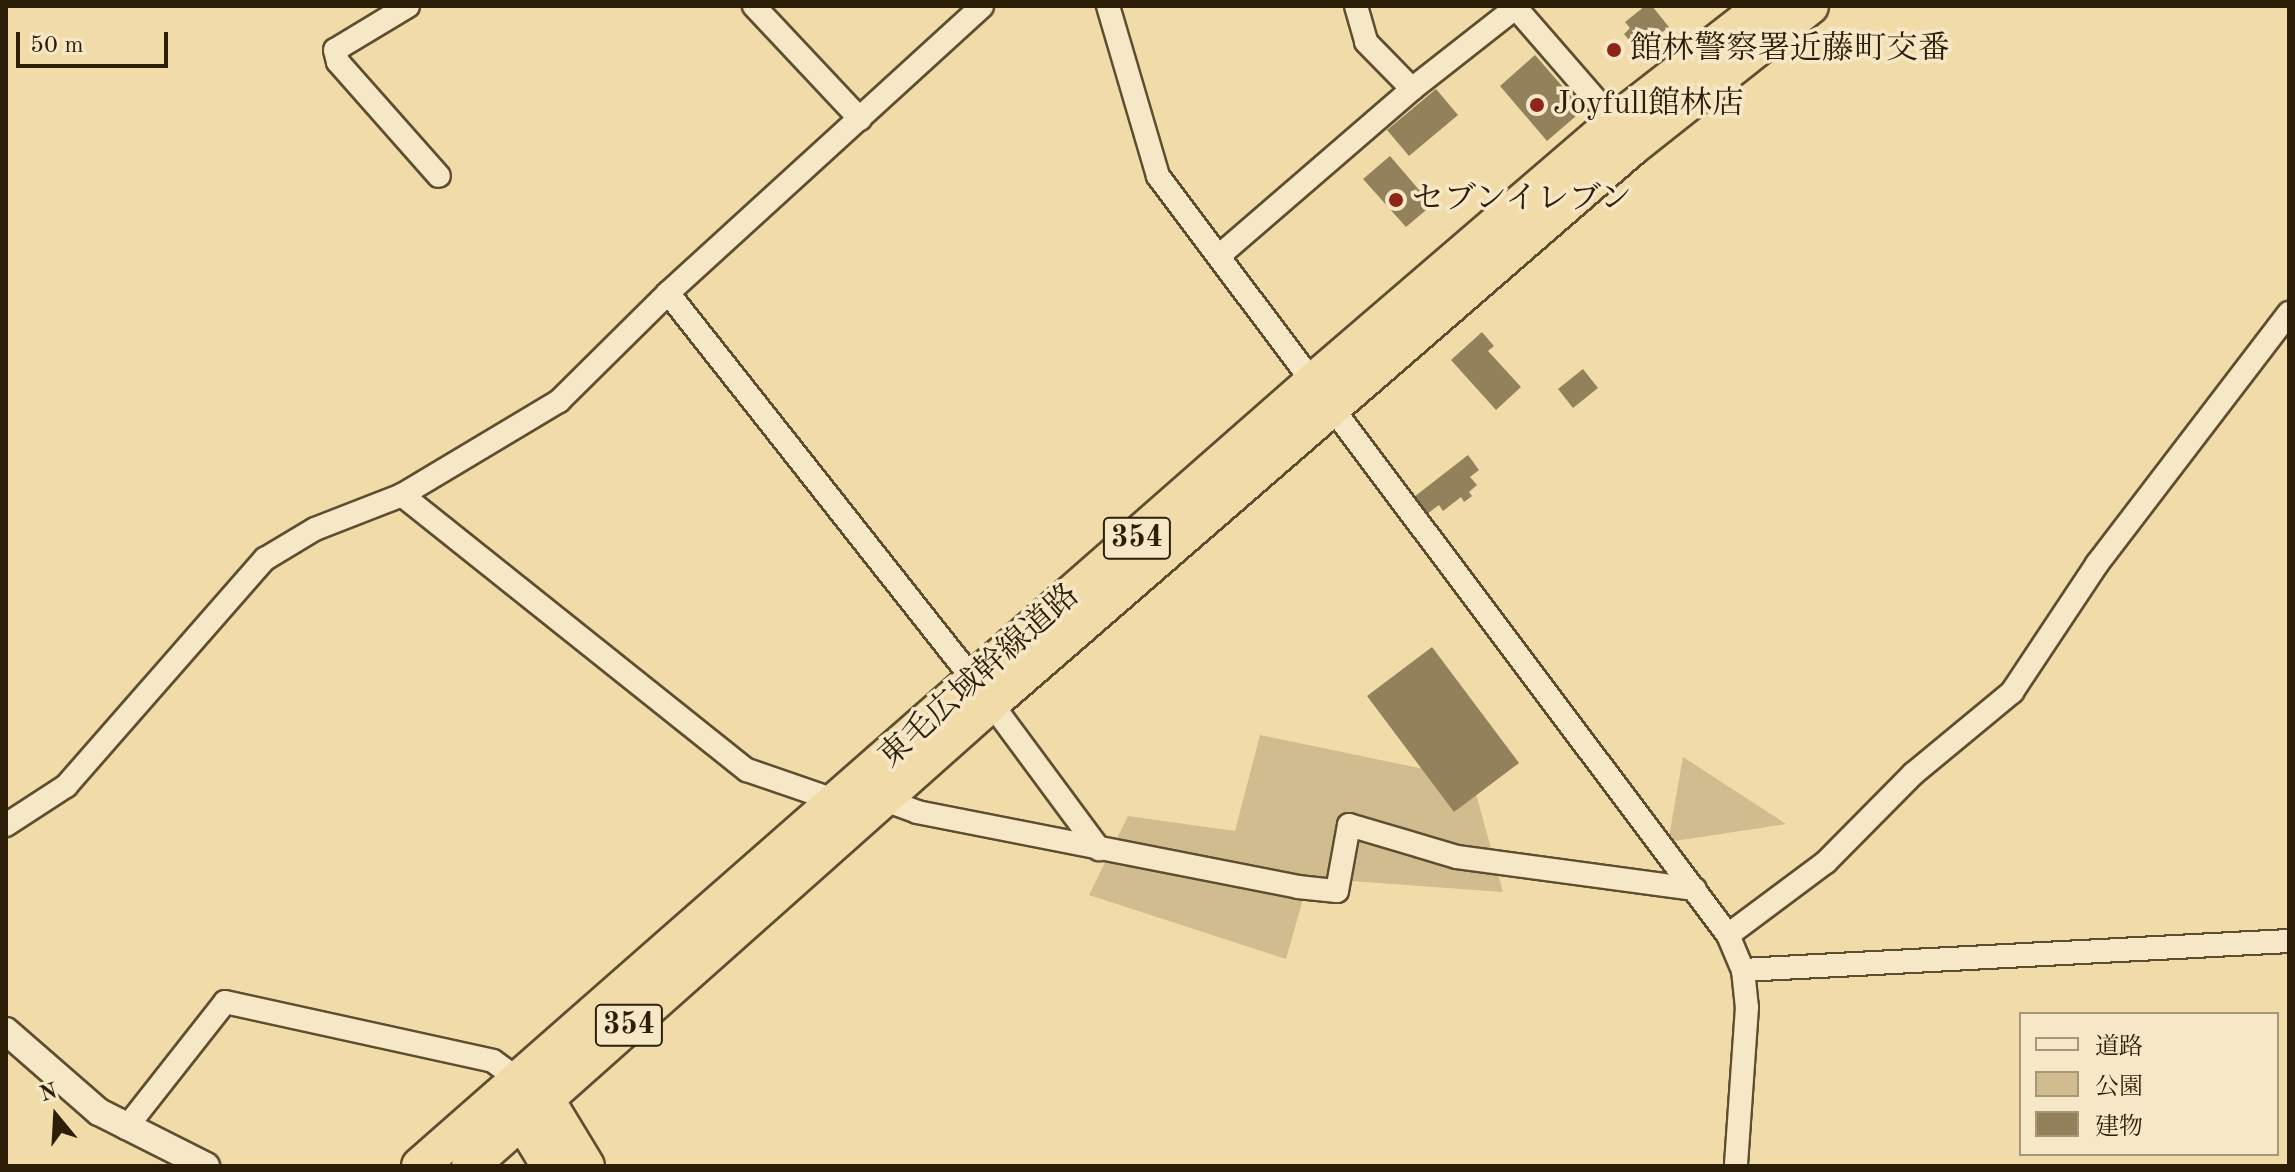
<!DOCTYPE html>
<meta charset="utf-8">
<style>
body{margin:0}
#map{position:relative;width:2295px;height:1172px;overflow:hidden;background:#f1dca9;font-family:"Old Standard TT","Noto Serif JP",serif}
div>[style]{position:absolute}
.green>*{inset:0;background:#d0bc8e}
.building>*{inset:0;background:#93815c}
.roads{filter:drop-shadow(2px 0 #5e4e30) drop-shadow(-2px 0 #5e4e30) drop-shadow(0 2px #5e4e30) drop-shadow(0 -2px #5e4e30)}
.minor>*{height:22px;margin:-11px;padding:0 11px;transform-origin:11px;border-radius:11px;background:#f6e8c7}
.tertiary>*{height:26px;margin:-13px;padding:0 13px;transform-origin:13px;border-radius:13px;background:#f6e8c7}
.trunk>*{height:36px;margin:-18px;padding:0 18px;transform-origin:18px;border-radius:18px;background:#f1dca9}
.dots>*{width:22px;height:22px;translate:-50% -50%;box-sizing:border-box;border:4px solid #f6e8c7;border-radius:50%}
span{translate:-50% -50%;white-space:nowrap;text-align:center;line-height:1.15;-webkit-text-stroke:7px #f6e8c7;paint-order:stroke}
.shield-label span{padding:2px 6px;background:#f6e8c7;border:2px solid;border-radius:6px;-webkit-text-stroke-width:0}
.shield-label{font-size:30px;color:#2d1e08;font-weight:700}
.poi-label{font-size:32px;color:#2d1e08}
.left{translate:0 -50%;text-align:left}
.street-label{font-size:32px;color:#2d1e08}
.frame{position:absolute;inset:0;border:8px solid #2d1e08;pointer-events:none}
.legend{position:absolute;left:2019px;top:1012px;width:260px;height:144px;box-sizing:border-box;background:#f6e8c7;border:2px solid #a6977b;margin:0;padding:10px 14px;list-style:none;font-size:24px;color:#2d1e08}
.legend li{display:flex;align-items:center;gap:16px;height:40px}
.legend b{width:40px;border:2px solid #a6977b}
.north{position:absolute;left:16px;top:1076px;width:80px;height:80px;-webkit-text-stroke:6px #f6e8c7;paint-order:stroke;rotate:342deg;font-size:22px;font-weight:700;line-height:32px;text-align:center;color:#2d1e08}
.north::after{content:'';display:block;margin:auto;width:28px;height:36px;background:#2d1e08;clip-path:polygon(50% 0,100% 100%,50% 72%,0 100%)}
.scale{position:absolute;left:16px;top:32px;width:152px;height:36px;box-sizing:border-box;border:4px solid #2d1e08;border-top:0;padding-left:10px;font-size:24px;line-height:28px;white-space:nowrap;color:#2d1e08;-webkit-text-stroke:6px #f6e8c7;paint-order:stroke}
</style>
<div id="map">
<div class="green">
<i style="clip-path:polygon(1260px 735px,1472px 779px,1503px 892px,1309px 878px,1286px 959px,1089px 895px,1128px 816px,1235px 831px)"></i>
<i style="clip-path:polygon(1683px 757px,1786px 824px,1668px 842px)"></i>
</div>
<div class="building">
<i style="clip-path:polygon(1645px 6px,1652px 6px,1669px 27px,1638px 51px,1624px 34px,1630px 28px,1625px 22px)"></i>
<i style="clip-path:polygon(1535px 55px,1583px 110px,1547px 141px,1500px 86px)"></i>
<i style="clip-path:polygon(1436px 89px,1458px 115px,1409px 156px,1387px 130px)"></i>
<i style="clip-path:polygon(1390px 156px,1432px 205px,1406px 227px,1363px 179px)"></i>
<i style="clip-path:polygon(1482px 332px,1494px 346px,1488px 351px,1521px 387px,1496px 410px,1451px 360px)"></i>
<i style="clip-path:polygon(1583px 369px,1598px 388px,1573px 408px,1558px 389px)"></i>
<i style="clip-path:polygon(1468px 455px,1479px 470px,1470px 477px,1477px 485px,1469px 492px,1472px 496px,1464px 502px,1461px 497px,1443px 511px,1439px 505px,1427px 514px,1414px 497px)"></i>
<i style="clip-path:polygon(1432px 647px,1519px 763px,1454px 812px,1367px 696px)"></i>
</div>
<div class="roads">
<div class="minor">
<i style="left:408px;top:6px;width:85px;rotate:148.9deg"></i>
<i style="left:335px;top:50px;width:12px;rotate:76deg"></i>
<i style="left:338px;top:62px;width:152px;rotate:48.5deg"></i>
<i style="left:754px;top:6px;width:155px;rotate:46.8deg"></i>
<i style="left:1108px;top:6px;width:177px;rotate:73.6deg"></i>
<i style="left:1158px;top:176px;width:949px;rotate:53.09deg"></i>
<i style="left:1728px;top:935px;width:38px;rotate:67deg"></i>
<i style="left:1743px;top:970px;width:37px;rotate:84deg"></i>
<i style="left:1747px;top:1007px;width:159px;rotate:94deg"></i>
<i style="left:1356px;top:6px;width:37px;rotate:74deg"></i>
<i style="left:1366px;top:42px;width:66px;rotate:45.6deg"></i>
<i style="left:1516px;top:8px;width:151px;rotate:49deg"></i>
<i style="left:1220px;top:255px;width:254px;rotate:-40.8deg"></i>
<i style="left:1412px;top:89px;width:135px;rotate:-38.1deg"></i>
<i style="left:668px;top:293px;width:496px;rotate:51.7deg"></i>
<i style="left:402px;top:495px;width:441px;rotate:38.6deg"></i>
<i style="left:747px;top:770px;width:98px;rotate:19deg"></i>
<i style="left:991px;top:703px;width:182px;rotate:53.5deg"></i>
<i style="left:882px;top:799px;width:37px;rotate:20deg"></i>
<i style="left:917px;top:812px;width:388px;rotate:11.1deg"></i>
<i style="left:1298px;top:887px;width:39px;rotate:6deg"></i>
<i style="left:1337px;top:891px;width:67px;rotate:-79.7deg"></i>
<i style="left:1349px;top:825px;width:113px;rotate:16.5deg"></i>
<i style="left:1457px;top:857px;width:240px;rotate:7.7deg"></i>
<i style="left:6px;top:825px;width:72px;rotate:-33deg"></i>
<i style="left:66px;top:786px;width:302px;rotate:-48.8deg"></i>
<i style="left:265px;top:559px;width:58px;rotate:-31deg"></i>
<i style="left:315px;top:529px;width:93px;rotate:-21.3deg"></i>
<i style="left:402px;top:495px;width:183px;rotate:-30.9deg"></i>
<i style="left:559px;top:401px;width:153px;rotate:-44.7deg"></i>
<i style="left:668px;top:293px;width:425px;rotate:-42.4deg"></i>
<i style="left:1728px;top:935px;width:122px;rotate:-36.7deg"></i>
<i style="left:1826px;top:862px;width:124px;rotate:-45.3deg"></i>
<i style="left:1913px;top:774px;width:129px;rotate:-39.6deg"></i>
<i style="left:2012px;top:692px;width:154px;rotate:-56.4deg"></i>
<i style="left:2097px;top:564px;width:316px;rotate:-52.6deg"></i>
<i style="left:1743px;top:970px;width:547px;rotate:-3.04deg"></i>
<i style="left:126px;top:1128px;width:160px;rotate:-51.8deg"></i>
<i style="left:225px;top:1002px;width:274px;rotate:12.4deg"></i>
<i style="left:493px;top:1061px;width:32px;rotate:36deg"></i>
</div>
<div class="tertiary">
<i style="left:6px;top:1031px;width:123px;rotate:41.1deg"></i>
<i style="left:99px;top:1112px;width:120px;rotate:26.8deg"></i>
</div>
<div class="trunk">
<i style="left:527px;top:1086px;width:24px;rotate:36deg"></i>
<i style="left:546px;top:1100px;width:77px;rotate:58.8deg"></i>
<i style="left:520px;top:1098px;width:22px;rotate:85deg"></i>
<i style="left:522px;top:1120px;width:54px;rotate:58.7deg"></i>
<i style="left:420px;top:1166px;width:1190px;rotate:-41.29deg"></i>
<i style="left:1314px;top:381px;width:397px;rotate:-40.7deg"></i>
<i style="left:1615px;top:122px;width:189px;rotate:-37.9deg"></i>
<i style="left:470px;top:1166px;width:697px;rotate:-41.63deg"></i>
<i style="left:991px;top:703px;width:849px;rotate:-40.94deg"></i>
<i style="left:1632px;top:147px;width:227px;rotate:-38.4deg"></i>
</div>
</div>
<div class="dots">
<i style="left:1614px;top:50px;background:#8f2418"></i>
<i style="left:1537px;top:105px;background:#8f2418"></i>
<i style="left:1396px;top:200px;background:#8f2418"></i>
</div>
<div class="shield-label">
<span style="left:1137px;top:538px">354</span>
<span style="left:629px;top:1025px">354</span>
</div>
<div class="poi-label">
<span class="left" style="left:1630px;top:50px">館林警察署近藤町交番</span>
<span class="left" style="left:1553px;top:105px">Joyfull館林店</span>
<span class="left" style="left:1412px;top:200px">セブンイレブン</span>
</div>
<div class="street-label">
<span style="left:980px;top:677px;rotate:-42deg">東毛広域幹線道路</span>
</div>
<div class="frame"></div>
<ul class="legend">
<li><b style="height:10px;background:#f6e8c7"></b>道路</li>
<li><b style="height:22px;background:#d0bc8e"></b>公園</li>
<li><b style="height:22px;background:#93815c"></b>建物</li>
</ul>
<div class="north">N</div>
<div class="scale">50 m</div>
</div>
